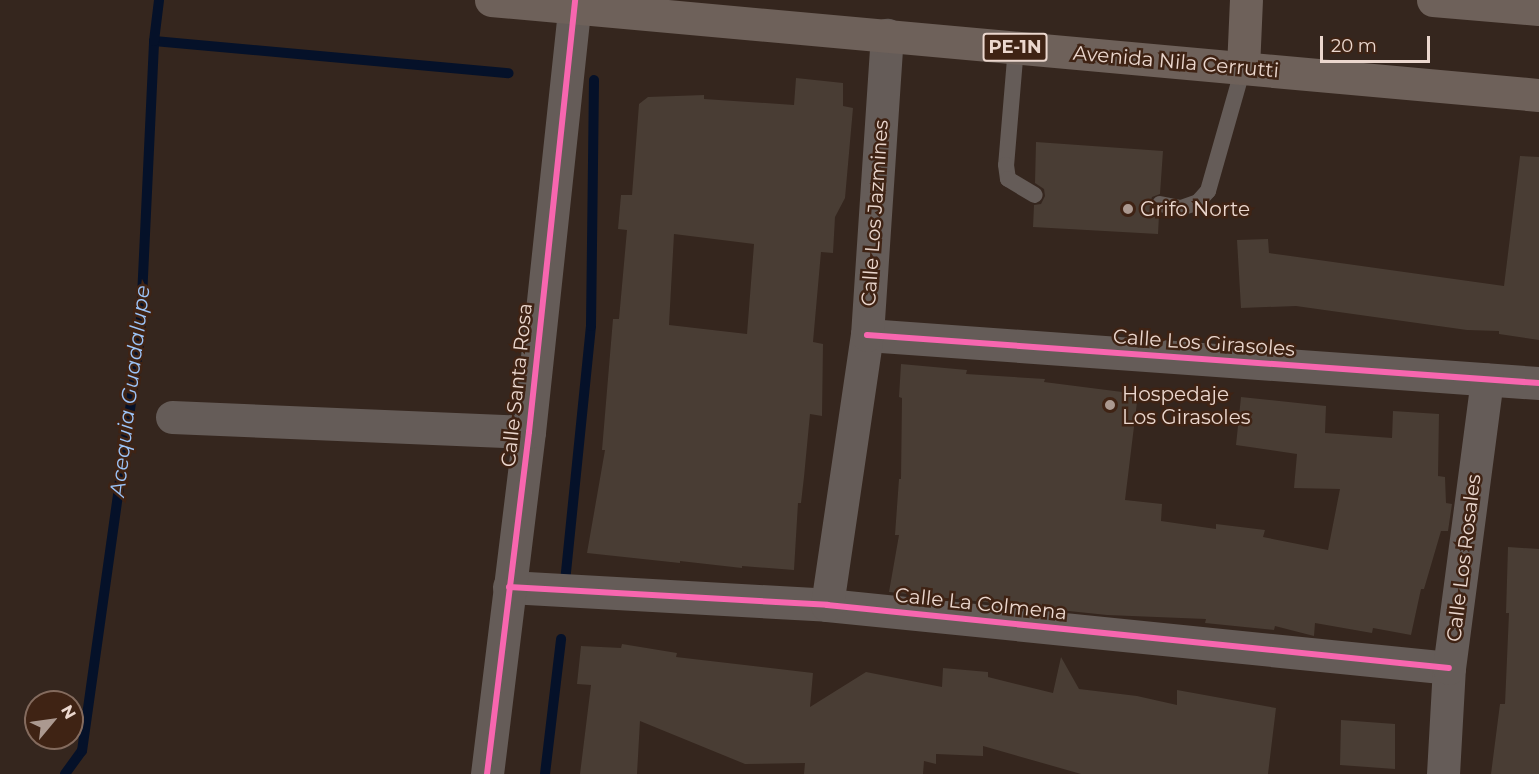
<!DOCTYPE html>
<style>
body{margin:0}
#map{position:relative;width:1539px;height:774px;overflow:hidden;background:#35261e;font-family:Montserrat,sans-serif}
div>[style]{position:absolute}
.stream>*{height:10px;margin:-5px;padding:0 5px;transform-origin:5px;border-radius:5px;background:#051129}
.building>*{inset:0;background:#493d34}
.lane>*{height:16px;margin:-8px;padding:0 8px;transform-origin:8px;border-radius:8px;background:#655c58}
.street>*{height:33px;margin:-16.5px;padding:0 16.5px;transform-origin:16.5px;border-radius:16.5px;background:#655c58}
.highway>*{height:33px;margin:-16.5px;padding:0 16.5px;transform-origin:16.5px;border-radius:16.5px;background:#6e615a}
.cycleway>*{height:6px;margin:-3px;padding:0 3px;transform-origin:3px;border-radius:3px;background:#f766af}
.dots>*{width:16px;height:16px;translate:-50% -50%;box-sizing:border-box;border:3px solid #3f2314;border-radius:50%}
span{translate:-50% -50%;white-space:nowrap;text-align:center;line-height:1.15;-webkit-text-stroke:5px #3f2314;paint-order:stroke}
.shield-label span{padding:2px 4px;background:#3f2314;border:2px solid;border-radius:4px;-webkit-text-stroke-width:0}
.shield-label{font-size:18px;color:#ebd7ce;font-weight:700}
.street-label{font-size:20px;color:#ebd7ce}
.poi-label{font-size:20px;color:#ebd7ce}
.left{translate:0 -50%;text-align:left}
.water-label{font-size:21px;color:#9cc4f8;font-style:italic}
.north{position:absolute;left:24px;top:690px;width:60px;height:60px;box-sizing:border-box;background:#3f2314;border:2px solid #846b5e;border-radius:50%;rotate:61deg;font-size:16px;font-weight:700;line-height:24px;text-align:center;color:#ebd7ce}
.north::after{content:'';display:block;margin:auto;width:21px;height:27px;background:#ab9990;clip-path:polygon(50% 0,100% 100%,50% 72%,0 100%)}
.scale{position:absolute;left:1320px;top:36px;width:110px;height:27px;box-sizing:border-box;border:3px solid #ebd7ce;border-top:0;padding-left:8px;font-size:18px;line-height:21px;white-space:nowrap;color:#ebd7ce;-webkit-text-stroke:4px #3f2314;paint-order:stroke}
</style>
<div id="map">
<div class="stream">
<i style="left:154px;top:41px;width:356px;rotate:5.2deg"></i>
<i style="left:565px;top:582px;width:257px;rotate:-84.2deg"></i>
<i style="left:591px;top:326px;width:246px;rotate:-89.3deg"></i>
<i style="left:65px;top:774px;width:29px;rotate:-54deg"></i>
<i style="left:82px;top:751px;width:415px;rotate:-82deg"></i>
<i style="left:140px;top:340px;width:299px;rotate:-87.3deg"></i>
<i style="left:154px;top:41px;width:41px;rotate:-83deg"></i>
<i style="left:545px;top:774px;width:136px;rotate:-83.2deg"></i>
</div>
<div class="building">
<i style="clip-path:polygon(evenodd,796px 78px,843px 83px,843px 106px,853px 108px,845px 198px,835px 217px,833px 253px,821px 252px,813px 342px,823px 344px,822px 416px,810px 414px,804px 477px,801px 503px,798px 503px,794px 570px,742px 566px,742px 568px,680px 561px,680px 563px,587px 553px,605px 450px,602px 450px,613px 319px,619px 319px,627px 230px,618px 229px,621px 195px,632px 195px,639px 104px,648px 97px,704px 95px,704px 99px,794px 105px,796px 78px,674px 234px,754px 244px,747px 334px,669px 325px,674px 234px)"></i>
<i style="clip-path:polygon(1036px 142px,1163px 151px,1160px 194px,1152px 197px,1150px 203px,1153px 212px,1159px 215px,1158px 234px,1033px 227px,1034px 205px,1041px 204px,1045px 196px,1044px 189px,1035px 183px)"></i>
<i style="clip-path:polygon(1520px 156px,1539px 157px,1539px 340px,1499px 334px,1499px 331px,1467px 330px,1296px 306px,1241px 308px,1237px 240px,1268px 239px,1269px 253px,1504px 286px)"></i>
<i style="clip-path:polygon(901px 364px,967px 370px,966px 374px,1045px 379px,1044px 382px,1138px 394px,1125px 500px,1162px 504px,1161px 521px,1216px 529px,1216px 524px,1265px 530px,1263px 537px,1328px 550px,1340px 489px,1294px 488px,1297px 454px,1236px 445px,1241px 397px,1326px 406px,1325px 433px,1392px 438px,1393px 411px,1439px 414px,1438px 476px,1445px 477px,1446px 503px,1452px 504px,1448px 531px,1441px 531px,1424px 589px,1421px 589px,1411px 635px,1373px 628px,1372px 633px,1315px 623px,1314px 636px,1275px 626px,1274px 630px,1205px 623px,1206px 619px,1107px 615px,889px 592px,899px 535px,895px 535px,899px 479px,901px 479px,902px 398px,899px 397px)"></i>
<i style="clip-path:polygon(1508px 547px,1539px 549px,1539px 774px,1491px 774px,1500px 704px,1505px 704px,1509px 613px,1506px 613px)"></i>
<i style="clip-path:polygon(622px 644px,677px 653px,676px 657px,813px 673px,810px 707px,866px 672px,942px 687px,943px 668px,988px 672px,988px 677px,1053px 693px,1061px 657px,1079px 689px,1137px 696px,1177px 705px,1177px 690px,1276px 708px,1268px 774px,1081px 774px,983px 746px,983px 756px,936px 754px,936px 764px,924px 761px,923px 774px,804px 774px,805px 763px,745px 764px,640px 721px,637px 774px,580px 774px,591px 685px,577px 684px,581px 646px,621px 648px)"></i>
<i style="clip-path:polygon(1341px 720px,1395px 724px,1395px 769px,1340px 765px)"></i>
</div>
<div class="lane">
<i style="left:1016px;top:47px;width:118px;rotate:94.8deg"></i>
<i style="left:1006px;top:165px;width:14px;rotate:82deg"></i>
<i style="left:1008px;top:179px;width:31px;rotate:31deg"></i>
<i style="left:1160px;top:204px;width:21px;rotate:11deg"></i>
<i style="left:1181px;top:208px;width:18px;rotate:-19deg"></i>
<i style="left:1198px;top:202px;width:15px;rotate:-48deg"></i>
<i style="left:1208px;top:191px;width:128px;rotate:-74.1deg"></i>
</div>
<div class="street">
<i style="left:867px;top:335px;width:674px;rotate:4.09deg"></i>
<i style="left:172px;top:417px;width:357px;rotate:2.4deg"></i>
<i style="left:509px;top:587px;width:319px;rotate:3.2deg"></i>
<i style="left:827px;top:605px;width:625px;rotate:5.78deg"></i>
<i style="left:827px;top:605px;width:273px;rotate:-81.6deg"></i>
<i style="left:867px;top:335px;width:301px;rotate:-86.2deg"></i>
<i style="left:487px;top:774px;width:345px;rotate:-83deg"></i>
<i style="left:529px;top:432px;width:434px;rotate:-83.9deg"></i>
<i style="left:1443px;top:774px;width:106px;rotate:-86.8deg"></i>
<i style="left:1449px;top:668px;width:291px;rotate:-82.5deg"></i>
</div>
<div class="highway">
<i style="left:491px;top:0;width:1052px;rotate:5.18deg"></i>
<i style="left:1433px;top:0;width:106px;rotate:4.9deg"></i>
<i style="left:1243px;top:68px;width:68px;rotate:-87.5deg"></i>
</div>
<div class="cycleway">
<i style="left:867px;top:335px;width:674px;rotate:4.09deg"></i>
<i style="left:509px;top:587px;width:319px;rotate:3.2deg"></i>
<i style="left:827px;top:605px;width:625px;rotate:5.78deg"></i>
<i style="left:487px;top:774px;width:345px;rotate:-83deg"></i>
<i style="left:529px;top:432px;width:434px;rotate:-83.9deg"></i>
</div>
<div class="dots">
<i style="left:1128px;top:209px;background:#ab9990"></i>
<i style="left:1110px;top:405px;background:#ab9990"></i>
</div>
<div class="shield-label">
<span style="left:1015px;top:47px">PE-1N</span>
</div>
<div class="street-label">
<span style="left:1176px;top:62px;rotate:5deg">Avenida Nila Cerrutti</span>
<span style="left:875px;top:213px;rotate:-86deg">Calle Los Jazmines</span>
<span style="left:1204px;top:343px;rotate:4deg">Calle Los Girasoles</span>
<span style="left:517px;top:385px;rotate:-84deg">Calle Santa Rosa</span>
<span style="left:1464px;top:558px;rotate:-83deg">Calle Los Rosales</span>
<span style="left:981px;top:604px;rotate:6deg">Calle La Colmena</span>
</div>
<div class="poi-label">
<span class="left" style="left:1140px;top:209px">Grifo Norte</span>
<span class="left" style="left:1122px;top:406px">Hospedaje<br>Los Girasoles</span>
</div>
<div class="water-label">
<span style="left:130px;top:391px;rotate:-83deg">Acequia Guadalupe</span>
</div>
<div class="north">N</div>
<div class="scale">20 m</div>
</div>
